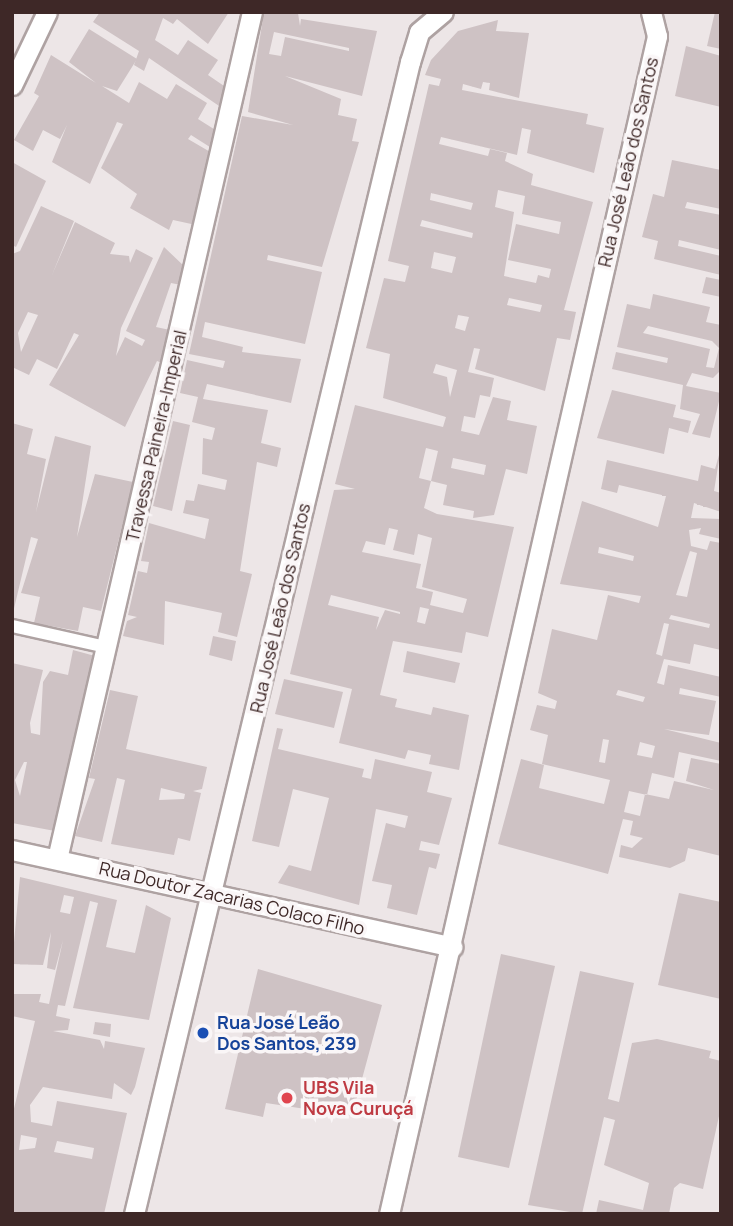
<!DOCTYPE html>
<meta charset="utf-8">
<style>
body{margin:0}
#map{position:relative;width:733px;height:1226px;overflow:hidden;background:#ede6e7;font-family:Manrope,sans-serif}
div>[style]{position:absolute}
.building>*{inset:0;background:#cec2c4}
.roads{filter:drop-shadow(2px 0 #aea2a2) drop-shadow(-2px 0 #aea2a2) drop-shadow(0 2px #aea2a2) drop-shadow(0 -2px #aea2a2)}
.service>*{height:12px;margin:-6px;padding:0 6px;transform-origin:6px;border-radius:6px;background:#fff}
.minor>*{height:19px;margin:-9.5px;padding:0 9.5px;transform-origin:9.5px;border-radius:9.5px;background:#fff}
.dots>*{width:19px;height:19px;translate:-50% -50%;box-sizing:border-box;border:4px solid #faf6f7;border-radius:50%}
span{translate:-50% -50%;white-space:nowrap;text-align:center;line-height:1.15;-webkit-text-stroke:7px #faf6f7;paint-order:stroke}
.street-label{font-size:18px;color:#3e2827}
.transit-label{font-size:18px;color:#164399;font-weight:700}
.left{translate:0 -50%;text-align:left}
.health-label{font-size:18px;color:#be3a42;font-weight:700}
.frame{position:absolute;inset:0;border:14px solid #3e2827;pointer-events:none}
</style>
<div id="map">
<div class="building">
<i style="clip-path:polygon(100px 12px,229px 12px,208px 44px,177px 19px,173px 24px,163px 18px,155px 40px,178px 55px,188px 40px,218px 60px,208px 75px,227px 88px,222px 108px,149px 58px,144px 71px,134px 65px,139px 51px,93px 22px)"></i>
<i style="clip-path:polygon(evenodd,264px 12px,298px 13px,300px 26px,301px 19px,377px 31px,362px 96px,285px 76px,341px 99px,338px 115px,357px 119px,352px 141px,359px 142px,322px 267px,268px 255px,267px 260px,322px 272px,305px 344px,205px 322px,202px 337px,243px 347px,242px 352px,301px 359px,291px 403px,207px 384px,203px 399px,268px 410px,261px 443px,281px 448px,277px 467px,257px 462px,240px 571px,252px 574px,237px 637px,218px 632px,222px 613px,165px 601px,164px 645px,123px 636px,127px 621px,137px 617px,128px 615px,138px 571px,147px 573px,149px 562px,141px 561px,149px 523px,205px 539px,209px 519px,183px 513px,186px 500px,194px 501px,198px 484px,225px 490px,227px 480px,202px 474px,203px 438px,212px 440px,215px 428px,192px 422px,198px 397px,180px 393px,187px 360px,223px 368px,225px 361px,189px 354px,242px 116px,293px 125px,248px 112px,264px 12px,274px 32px,349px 48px,349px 51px,285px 37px,281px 56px,269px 54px,274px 32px)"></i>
<i style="clip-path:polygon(715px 12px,721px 12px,721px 49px,707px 46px)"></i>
<i style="clip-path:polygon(evenodd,498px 20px,496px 31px,529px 33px,519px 98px,489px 90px,490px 83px,483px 82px,481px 89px,463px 84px,462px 90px,588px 114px,586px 124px,604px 128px,594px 173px,527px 153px,531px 130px,522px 128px,517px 155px,441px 137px,439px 144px,488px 156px,490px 149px,507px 153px,505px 161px,533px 174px,531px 185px,593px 202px,564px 310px,576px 312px,570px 340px,557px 338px,545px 391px,475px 369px,480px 349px,474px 348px,468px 372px,494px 378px,490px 397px,480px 395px,475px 418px,464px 416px,461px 431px,479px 435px,493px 397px,511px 401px,507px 420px,537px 426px,527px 474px,506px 469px,494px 515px,473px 518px,474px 511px,443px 505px,447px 485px,431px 481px,438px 451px,426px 448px,419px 478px,431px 481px,424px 508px,437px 514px,514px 527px,488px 637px,466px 632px,462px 653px,393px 641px,380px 695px,397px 699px,395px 707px,431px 715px,433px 707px,469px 715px,459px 770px,429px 764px,431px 755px,408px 750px,405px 759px,339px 743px,352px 689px,290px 674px,334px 490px,355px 489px,335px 484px,355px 405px,443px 427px,446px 417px,383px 398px,390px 354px,366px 348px,384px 278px,405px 282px,409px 266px,388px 261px,429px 84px,439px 86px,441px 79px,425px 75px,431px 60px,458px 31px,498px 20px,498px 190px,525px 196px,522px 214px,561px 222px,559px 234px,516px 224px,508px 260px,551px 269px,549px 278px,538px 275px,536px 283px,504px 276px,514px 212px,495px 207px,498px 190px,498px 20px,431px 193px,473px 203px,471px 210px,430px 200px,431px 193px,498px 20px,422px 220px,473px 233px,472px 238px,420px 226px,422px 220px,498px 20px,434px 252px,456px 257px,452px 273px,431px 268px,434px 252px,498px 20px,509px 298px,542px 305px,540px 312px,507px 305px,509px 298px,498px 20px,458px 315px,469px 317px,465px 331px,455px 328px,458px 315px,498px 20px,436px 364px,457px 370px,450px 397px,447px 377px,433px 373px,436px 364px,498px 20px,453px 458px,486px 465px,484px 475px,451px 468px,453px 458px,498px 20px,389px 528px,398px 530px,393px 550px,414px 555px,418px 534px,432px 538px,422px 587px,467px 599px,463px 613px,430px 605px,433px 592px,416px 588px,421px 564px,362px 552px,366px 541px,385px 545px,389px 528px,498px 20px,331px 595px,400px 612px,400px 614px,385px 610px,376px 630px,379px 617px,328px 605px,331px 595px,498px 20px,420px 607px,429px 609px,425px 624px,417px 622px,420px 607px)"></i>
<i style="clip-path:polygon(89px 29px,137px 59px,117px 91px,102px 86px,129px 103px,139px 82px,167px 99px,176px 84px,207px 103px,198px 119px,217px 131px,213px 149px,191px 135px,188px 139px,212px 153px,196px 225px,173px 220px,169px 230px,130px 208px,137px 194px,101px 168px,123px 124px,117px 122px,90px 184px,52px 162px,67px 125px,60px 139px,43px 130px,33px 151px,14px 140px,39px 96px,34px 93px,51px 55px,96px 83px,69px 62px)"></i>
<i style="clip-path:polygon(686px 46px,721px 56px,721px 107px,675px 96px)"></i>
<i style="clip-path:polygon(672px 160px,721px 170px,721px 209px,687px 202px,685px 208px,721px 215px,721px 250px,679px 240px,678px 246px,721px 256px,721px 275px,654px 259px,658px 241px,642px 237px,653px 194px,664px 197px)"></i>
<i style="clip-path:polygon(12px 162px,46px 181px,16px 247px,12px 245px)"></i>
<i style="clip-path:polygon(evenodd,41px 206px,74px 221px,52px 275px,75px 222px,115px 243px,110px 254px,129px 256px,130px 263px,136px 249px,153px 258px,121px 328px,116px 356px,125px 337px,142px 346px,145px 340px,126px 331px,164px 247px,185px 267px,181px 285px,171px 283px,156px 327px,170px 330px,162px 363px,157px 361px,125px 427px,49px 385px,79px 335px,74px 333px,57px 369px,37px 359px,29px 375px,12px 367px,12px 254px,20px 251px,41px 206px,28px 312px,38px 315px,21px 352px,18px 333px,28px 312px)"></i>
<i style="clip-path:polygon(706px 277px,721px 280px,721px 297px,702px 293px)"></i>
<i style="clip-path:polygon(evenodd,653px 294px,710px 307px,706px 322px,721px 325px,721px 370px,713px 378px,692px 373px,686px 386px,721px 393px,710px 438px,692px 434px,700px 414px,680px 409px,683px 385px,612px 369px,616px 352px,667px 363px,668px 358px,617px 347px,627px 304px,650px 309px,653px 294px,648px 326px,712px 341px,719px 348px,714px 368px,706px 367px,710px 349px,643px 333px,648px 326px)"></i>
<i style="clip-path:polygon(612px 390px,676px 405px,673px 417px,691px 421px,688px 433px,669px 428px,664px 454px,597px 438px)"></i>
<i style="clip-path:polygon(173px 421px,190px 425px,172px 511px,153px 506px)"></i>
<i style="clip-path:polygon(12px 423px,33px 429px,27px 454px,46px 459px,36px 512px,55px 436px,91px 446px,77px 537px,95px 474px,133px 482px,101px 611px,83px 607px,78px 631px,34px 623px,40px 597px,21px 593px,38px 539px,31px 537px,12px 617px)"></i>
<i style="clip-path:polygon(evenodd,721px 448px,714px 491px,721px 493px,721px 512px,694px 503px,691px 518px,721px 519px,721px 539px,699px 534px,701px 528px,689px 530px,691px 546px,707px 550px,710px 541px,721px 543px,721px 650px,694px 644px,690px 664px,664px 659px,657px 683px,664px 685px,668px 665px,721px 677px,721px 697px,680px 688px,679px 694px,716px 701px,709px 735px,664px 729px,721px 743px,721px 761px,679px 752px,674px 778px,652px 773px,647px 795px,629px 791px,624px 812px,640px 816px,645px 794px,669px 799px,674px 781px,714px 790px,686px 781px,691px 758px,721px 764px,721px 856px,688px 848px,685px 861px,670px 868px,619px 857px,621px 845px,632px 848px,643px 838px,630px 835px,633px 821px,623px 819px,608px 874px,498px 844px,521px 759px,544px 765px,539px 788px,604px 804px,610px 780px,542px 764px,548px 735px,530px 730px,537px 705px,555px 709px,557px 701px,538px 693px,552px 629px,597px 640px,608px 595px,639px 603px,641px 596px,560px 584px,582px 501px,658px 527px,666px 496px,619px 485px,617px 493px,601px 489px,607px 460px,698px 481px,701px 465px,715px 469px,721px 448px,599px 547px,634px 556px,633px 561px,598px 553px,599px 547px,721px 448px,690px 551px,697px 553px,687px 597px,676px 595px,690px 551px,721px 448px,671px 615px,710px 624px,709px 628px,669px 619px,671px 615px,721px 448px,664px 623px,669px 624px,662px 656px,656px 654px,664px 623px,721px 448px,618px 690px,645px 697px,643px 702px,616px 695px,618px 690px,721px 448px,603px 739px,609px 740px,605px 763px,599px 762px,603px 739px,721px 448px,640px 742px,655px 746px,652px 758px,637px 755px,640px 742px)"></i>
<i style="clip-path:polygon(213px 636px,236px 641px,232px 661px,209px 655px)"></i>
<i style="clip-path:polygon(evenodd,73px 650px,95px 656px,55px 831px,12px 823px,12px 663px,43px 670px,30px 723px,31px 733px,40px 735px,43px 682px,50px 671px,68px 675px,73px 650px,24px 762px,27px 762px,20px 796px,15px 780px,24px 762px)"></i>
<i style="clip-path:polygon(407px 651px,460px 663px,455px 683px,403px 672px)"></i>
<i style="clip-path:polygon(284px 679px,343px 692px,334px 728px,275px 714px)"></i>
<i style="clip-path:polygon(evenodd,110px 690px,138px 696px,126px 749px,207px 767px,202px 789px,193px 791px,201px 793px,190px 841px,178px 838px,174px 855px,111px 844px,125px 780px,117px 778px,102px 842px,75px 836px,95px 779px,89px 778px,110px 690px,161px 788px,185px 794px,184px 799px,159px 800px,161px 788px)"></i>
<i style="clip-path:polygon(277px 728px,283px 729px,278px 749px,364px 769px,362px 777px,371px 779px,375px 759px,432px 772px,427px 792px,452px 798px,439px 845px,421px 841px,419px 850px,440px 854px,436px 869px,429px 867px,417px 915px,387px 908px,392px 885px,372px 881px,386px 823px,405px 828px,408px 816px,376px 809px,359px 905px,278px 883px,289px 865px,311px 871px,329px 798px,293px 789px,279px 847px,252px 841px)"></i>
<i style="clip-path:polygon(evenodd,20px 877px,117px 900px,106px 947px,135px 953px,146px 905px,171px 918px,149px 1020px,73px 1008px,98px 903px,90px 901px,65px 1006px,58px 1005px,56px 1016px,70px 1019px,68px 1030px,53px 1031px,100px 1040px,104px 1049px,105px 1041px,145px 1048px,135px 1087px,131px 1095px,114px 1083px,112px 1099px,43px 1087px,30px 1105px,31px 1122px,52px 1126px,57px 1101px,127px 1113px,104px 1214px,12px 1214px,12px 1117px,35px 1021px,12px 1016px,12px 994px,41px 994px,39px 1002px,49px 1004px,63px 940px,55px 970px,47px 968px,51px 932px,43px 965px,12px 964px,20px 877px,64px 895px,74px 897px,70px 914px,60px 912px,64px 895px,20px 877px,21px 1135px,37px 1138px,35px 1148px,19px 1150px,21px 1135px,20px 877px,57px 1141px,94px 1148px,92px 1159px,54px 1152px,57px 1141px)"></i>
<i style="clip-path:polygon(679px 893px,721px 902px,721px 999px,658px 985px)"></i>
<i style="clip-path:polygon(501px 954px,555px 966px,509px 1168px,458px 1157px)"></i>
<i style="clip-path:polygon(258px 969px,382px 1005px,352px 1116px,266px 1103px,263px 1117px,225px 1109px)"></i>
<i style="clip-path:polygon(580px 971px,634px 983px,608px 1099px,619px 1102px,632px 1043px,657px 1039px,711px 1051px,709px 1058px,721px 1061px,721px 1107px,703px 1189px,680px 1183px,674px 1188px,669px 1214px,596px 1214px,599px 1200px,643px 1210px,649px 1183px,604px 1165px,615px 1120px,604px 1117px,582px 1214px,528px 1205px)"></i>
<i style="clip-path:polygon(95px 1022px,111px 1024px,110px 1037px,93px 1034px)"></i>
</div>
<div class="roads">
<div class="service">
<i style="left:12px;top:626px;width:96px;rotate:12.6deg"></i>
</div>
<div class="minor">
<i style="left:12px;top:85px;width:81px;rotate:-64.4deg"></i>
<i style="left:12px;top:850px;width:451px;rotate:12.4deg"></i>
<i style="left:57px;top:859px;width:869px;rotate:-77.04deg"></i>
<i style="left:134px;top:1214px;width:1185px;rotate:-76.53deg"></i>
<i style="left:410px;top:62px;width:31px;rotate:-73deg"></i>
<i style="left:419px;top:32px;width:31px;rotate:-40deg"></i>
<i style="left:389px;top:1214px;width:1208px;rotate:-77.18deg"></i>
<i style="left:657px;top:36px;width:25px;rotate:-104deg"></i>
</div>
</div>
<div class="dots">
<i style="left:203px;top:1033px;background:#1a4fb4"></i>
<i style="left:287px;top:1098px;background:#e0444e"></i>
</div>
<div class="street-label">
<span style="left:628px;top:162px;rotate:-77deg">Rua José Leão dos Santos</span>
<span style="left:156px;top:436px;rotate:-77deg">Travessa Paineira-Imperial</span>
<span style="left:280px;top:608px;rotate:-77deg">Rua José Leão dos Santos</span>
<span style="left:232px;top:898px;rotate:13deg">Rua Doutor Zacarias Colaco Filho</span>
</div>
<div class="transit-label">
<span class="left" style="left:217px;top:1033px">Rua José Leão<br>Dos Santos, 239</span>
</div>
<div class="health-label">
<span class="left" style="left:303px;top:1098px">UBS Vila<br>Nova Curuçá</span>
</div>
<div class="frame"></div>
</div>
